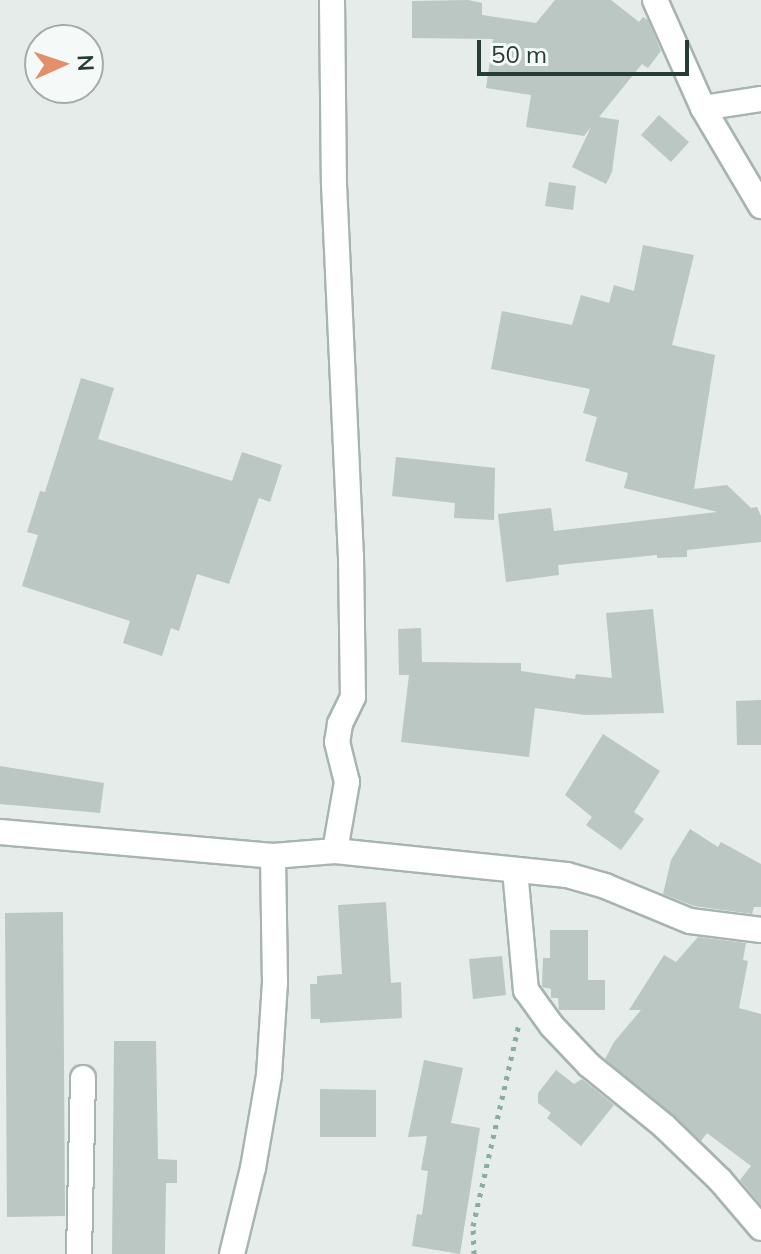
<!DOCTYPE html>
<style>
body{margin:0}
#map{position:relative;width:761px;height:1254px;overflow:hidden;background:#e5ece9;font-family:Mulish,sans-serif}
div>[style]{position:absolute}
.building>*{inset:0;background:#bac7c2}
.path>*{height:5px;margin-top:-2.5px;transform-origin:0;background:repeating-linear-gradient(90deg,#89aca3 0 4px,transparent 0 10px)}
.roads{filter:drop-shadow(2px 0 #a8b4b0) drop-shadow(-2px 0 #a8b4b0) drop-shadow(0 2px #a8b4b0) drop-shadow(0 -2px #a8b4b0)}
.minor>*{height:24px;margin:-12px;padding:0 12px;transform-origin:12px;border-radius:12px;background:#fff}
span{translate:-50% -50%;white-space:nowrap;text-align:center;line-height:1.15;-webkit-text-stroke:6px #f5f9f7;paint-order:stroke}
.north{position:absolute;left:24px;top:24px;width:80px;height:80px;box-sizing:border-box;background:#f5f9f7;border:2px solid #a2adaa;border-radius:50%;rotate:87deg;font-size:22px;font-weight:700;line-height:32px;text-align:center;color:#263c37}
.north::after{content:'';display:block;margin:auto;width:28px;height:36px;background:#e38f6c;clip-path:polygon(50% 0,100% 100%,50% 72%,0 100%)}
.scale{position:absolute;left:477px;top:40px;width:212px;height:36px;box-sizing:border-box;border:4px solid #263c37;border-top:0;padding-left:10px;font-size:24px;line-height:28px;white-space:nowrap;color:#263c37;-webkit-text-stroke:6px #f5f9f7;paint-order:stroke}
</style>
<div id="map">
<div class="building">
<i style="clip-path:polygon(468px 0,482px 3px,482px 15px,536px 23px,555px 0,611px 0,639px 22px,643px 17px,648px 20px,661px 51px,648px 68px,642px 64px,599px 117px,619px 120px,612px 172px,606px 184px,572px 167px,591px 127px,584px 136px,526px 127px,531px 95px,486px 88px,493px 39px,412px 38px,412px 1px)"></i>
<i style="clip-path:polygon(659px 115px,689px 142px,671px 162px,641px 135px)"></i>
<i style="clip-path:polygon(549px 182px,576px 186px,573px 210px,545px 206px)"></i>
<i style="clip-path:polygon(643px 245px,694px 255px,672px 345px,715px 355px,694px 489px,727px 485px,751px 508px,757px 507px,761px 516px,761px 542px,687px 550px,687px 557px,657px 558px,657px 555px,558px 565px,559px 575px,506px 582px,498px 514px,551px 508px,554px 531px,717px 512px,624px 488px,628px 473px,585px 461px,597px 417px,583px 413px,590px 389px,491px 369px,502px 311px,572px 325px,581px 295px,609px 303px,614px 285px,634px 291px)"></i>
<i style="clip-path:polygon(81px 378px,114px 388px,98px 439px,232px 481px,242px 452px,282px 465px,270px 502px,259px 498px,229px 584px,197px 574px,179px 631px,171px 628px,162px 656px,123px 643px,130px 621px,22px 586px,38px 535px,27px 532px,40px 491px,45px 492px)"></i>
<i style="clip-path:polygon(396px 457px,495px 468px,494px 520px,454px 518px,455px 503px,392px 496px)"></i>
<i style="clip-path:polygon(653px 609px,664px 713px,585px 715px,535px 708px,529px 757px,401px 742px,409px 675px,399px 675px,398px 629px,421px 628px,422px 662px,521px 663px,521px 671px,575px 679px,576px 674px,612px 678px,606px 613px)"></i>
<i style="clip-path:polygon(761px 700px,761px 745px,737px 745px,736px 701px)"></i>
<i style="clip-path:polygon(603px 734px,660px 771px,634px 812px,644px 819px,621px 850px,586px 825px,592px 817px,565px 795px)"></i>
<i style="clip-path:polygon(0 766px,104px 783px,100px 813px,0 804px)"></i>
<i style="clip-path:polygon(690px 829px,718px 847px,721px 842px,761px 864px,761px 907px,754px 907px,752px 914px,694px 906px,663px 894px,671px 860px)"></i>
<i style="clip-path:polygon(386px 902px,391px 983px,401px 982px,402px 1018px,320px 1023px,320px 1019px,311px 1019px,310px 984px,317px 984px,317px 976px,342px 974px,338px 905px)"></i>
<i style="clip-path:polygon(63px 912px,65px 1216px,7px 1217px,5px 913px)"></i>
<i style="clip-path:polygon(550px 930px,588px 930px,588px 980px,605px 980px,605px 1010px,559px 1010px,558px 998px,551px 998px,551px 989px,542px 987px,543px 958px,550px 958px)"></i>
<i style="clip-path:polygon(698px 937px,746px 943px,743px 960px,748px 961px,739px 1008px,761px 1014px,761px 1205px,740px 1180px,751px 1166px,707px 1133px,701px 1141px,605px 1059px,614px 1042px,641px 1010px,629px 1010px,664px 955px,676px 962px)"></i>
<i style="clip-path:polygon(502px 956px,506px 995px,473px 999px,469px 959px)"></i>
<i style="clip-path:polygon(114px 1041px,156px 1041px,158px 1159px,177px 1160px,177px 1183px,166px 1183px,165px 1254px,112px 1254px)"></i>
<i style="clip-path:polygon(424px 1060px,463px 1068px,451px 1123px,480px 1128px,460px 1254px,412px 1246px,417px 1214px,422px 1215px,428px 1171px,421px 1170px,427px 1136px,408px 1137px)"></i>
<i style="clip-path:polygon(556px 1070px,574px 1084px,582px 1079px,614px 1105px,581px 1146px,547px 1118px,551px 1113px,538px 1103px,538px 1093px)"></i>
<i style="clip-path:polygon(320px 1089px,376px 1090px,376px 1137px,320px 1137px)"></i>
</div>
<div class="path">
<i style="left:474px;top:1254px;width:28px;rotate:-92deg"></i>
<i style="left:473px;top:1226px;width:207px;rotate:-77.2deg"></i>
</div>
<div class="roads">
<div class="minor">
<i style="left:332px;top:0;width:184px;rotate:89.4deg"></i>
<i style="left:334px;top:184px;width:372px;rotate:87.4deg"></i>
<i style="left:351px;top:556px;width:141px;rotate:89.2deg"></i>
<i style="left:353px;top:697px;width:30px;rotate:116deg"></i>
<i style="left:340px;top:724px;width:18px;rotate:99deg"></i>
<i style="left:337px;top:742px;width:41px;rotate:76deg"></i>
<i style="left:347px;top:782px;width:70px;rotate:99.9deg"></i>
<i style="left:655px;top:0;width:118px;rotate:66deg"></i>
<i style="left:703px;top:108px;width:114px;rotate:59.4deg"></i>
<i style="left:703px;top:108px;width:59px;rotate:-8.8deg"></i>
<i style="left:0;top:832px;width:274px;rotate:5deg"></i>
<i style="left:273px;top:856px;width:62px;rotate:-4.6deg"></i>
<i style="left:335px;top:851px;width:233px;rotate:5.9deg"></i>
<i style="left:567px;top:875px;width:40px;rotate:16deg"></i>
<i style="left:605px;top:886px;width:92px;rotate:22.4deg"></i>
<i style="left:690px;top:921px;width:72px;rotate:7.2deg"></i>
<i style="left:515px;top:870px;width:121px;rotate:84.8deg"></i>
<i style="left:526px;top:990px;width:44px;rotate:54.2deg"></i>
<i style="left:552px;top:1026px;width:54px;rotate:46.5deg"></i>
<i style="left:589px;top:1065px;width:97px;rotate:39.1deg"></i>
<i style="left:664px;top:1126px;width:78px;rotate:44deg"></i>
<i style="left:720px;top:1180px;width:63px;rotate:49.5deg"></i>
<i style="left:79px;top:1254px;width:176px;rotate:-88.7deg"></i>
<i style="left:232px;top:1254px;width:89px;rotate:-76.3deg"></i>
<i style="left:253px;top:1168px;width:94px;rotate:-80.2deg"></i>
<i style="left:269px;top:1075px;width:92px;rotate:-86.3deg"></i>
<i style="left:275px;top:983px;width:127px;rotate:-90.9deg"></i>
</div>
</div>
<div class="north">N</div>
<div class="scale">50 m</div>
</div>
